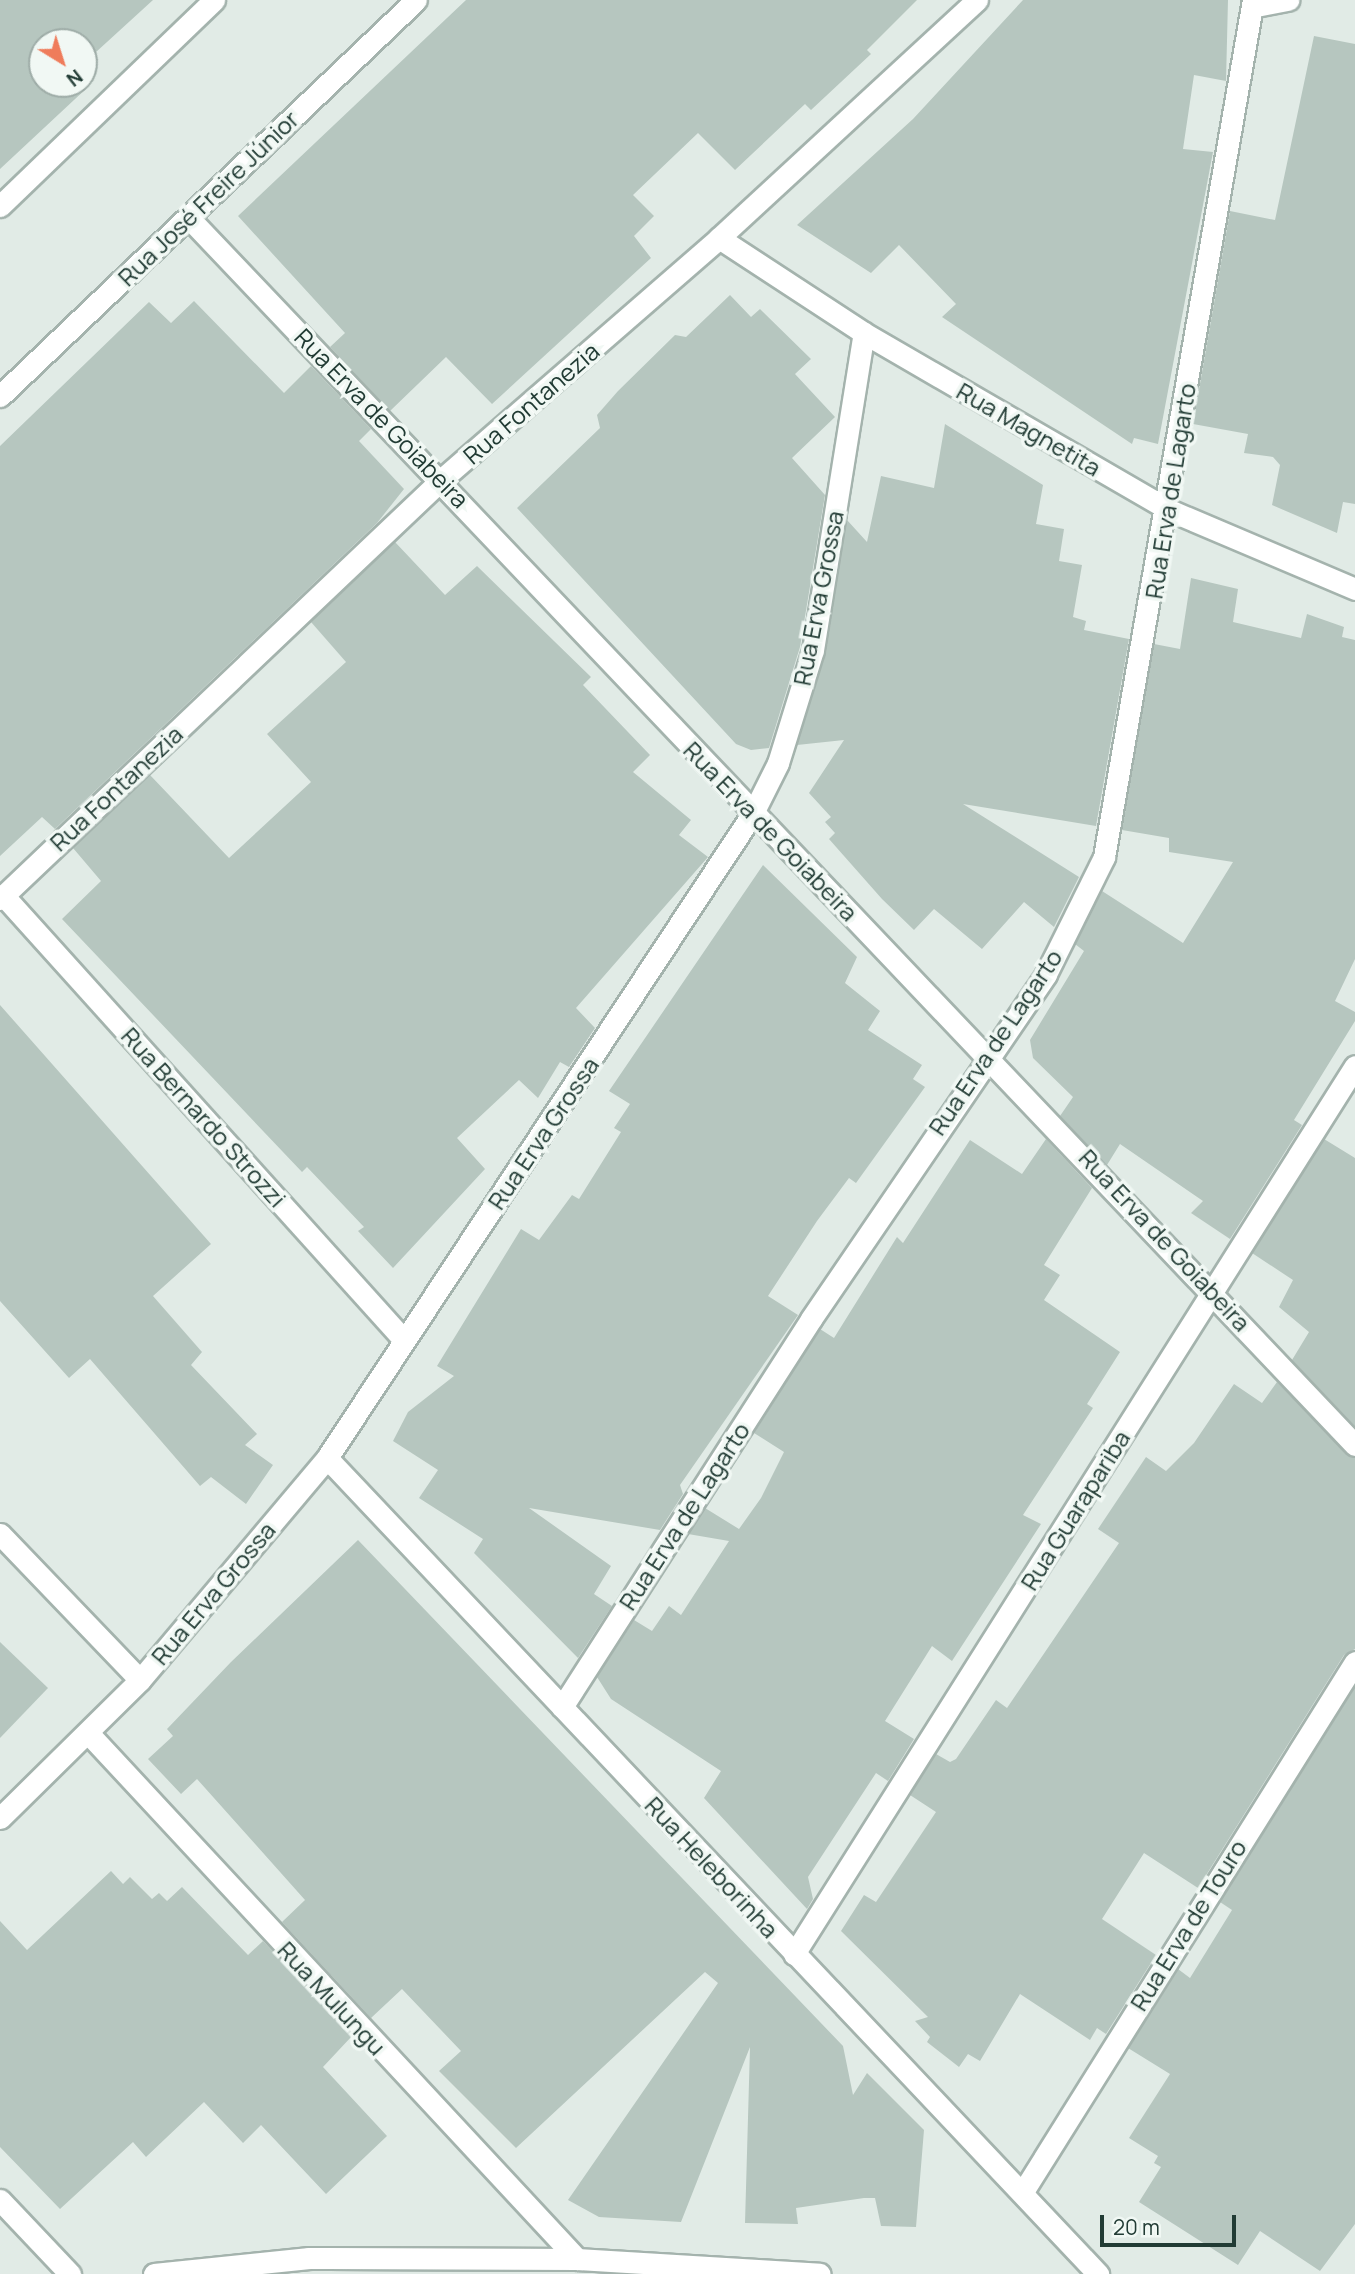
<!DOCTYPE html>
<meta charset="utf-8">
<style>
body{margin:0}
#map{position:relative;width:1355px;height:2274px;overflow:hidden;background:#e1ebe6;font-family:Manrope,sans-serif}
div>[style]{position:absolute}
.building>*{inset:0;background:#b6c6bf}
.roads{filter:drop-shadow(2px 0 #a4b3ad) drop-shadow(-2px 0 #a4b3ad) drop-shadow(0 2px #a4b3ad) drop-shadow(0 -2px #a4b3ad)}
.minor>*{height:21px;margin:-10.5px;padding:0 10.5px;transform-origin:10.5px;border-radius:10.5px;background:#fff}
.secondary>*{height:21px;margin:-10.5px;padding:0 10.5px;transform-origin:10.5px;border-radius:10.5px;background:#fff}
span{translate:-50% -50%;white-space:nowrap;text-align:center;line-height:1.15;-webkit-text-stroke:7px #f1f8f4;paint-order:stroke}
.street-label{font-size:24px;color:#213b34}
.north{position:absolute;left:28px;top:28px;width:70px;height:70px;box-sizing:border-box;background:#f1f8f4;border:2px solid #9eaca7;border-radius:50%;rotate:142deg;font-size:19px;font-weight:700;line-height:28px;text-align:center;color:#213b34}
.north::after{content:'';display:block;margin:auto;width:24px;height:32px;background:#ef7c5b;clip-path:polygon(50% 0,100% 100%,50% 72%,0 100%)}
.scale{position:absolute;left:1100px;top:2215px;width:136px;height:32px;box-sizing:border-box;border:4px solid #213b34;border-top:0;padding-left:9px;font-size:21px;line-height:24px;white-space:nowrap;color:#213b34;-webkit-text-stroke:5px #f1f8f4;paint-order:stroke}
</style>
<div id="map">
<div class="building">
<i style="clip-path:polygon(0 0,153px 0,84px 63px,84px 42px,42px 42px,42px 84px,84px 80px,89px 86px,0 169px)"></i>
<i style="clip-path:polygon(466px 0,917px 0,867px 50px,871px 54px,811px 110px,805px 104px,735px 170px,698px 133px,633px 195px,654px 216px,634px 236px,651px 258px,492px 404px,446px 357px,390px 411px,330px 347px,345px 333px,238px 216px)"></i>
<i style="clip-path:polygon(1023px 0,1228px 0,1226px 81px,1194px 75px,1183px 149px,1213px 152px,1158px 444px,1134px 438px,1132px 444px,942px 317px,956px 304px,899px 245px,871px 273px,797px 225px,913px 119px)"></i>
<i style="clip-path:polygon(1314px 36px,1355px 44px,1355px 504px,1343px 502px,1337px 533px,1272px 505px,1280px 465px,1273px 457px,1244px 453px,1248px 434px,1193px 424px,1230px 211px,1275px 220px)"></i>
<i style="clip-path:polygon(730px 295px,751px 317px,760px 309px,811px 359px,795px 374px,835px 417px,792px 458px,825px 495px,800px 647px,769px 748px,751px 750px,736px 744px,517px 508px,600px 428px,597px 415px,618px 391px,675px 335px,686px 337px)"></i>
<i style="clip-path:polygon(194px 301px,284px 393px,311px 366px,371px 429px,359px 441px,404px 489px,377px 523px,55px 829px,42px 817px,0 856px,0 446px,149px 302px,171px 323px)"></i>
<i style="clip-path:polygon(945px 424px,1043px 485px,1036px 524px,1064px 529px,1059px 561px,1082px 565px,1073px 617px,1086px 621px,1084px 630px,1129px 639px,1096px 826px,963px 804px,1079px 877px,1054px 927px,1024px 902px,982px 949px,934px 909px,914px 930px,882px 899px,829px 839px,835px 833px,825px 822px,831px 817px,809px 793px,844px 740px,797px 745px,826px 652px,847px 520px,867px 542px,881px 476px,934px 488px)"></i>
<i style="clip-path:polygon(395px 542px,445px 595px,477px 566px,591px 677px,583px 685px,650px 755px,633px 772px,691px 820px,679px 835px,708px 857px,576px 1008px,595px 1028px,569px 1067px,560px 1062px,538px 1098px,519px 1080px,457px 1138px,485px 1169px,393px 1268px,358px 1231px,364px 1227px,307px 1167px,302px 1172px,62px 919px,101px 881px,73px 848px,150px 775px,229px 858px,311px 782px,267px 734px,346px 662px,311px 622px)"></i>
<i style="clip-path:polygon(1191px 578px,1238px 589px,1233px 622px,1301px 638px,1307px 614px,1344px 627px,1342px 637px,1355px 640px,1355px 959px,1335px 1001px,1355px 1012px,1355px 1021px,1294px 1120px,1302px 1125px,1230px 1239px,1191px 1213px,1203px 1201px,1120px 1144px,1107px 1165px,1060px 1116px,1073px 1097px,1033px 1058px,1030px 1040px,1084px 951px,1075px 944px,1102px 891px,1183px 943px,1233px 862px,1169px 852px,1169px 838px,1122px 830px,1154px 644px,1180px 649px)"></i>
<i style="clip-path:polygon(763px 865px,857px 957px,845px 983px,880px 1011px,868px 1030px,922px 1065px,913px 1079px,925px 1087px,856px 1183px,849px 1178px,817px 1221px,768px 1296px,798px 1315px,680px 1485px,683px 1494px,660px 1530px,529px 1508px,611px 1566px,594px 1594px,612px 1606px,578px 1658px,474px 1553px,483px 1539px,419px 1498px,438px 1470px,393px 1441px,408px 1412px,454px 1376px,437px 1366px,521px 1229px,539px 1240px,572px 1195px,579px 1199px,621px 1132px,614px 1128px,630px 1104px,609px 1091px)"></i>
<i style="clip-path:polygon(0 1005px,211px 1244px,153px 1296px,202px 1352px,191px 1365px,257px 1434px,245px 1445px,273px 1465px,246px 1504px,211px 1477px,200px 1486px,90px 1359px,69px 1378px,0 1301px)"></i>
<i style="clip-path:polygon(1046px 1139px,1092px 1188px,1044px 1265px,1060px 1275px,1044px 1300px,1120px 1352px,1087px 1404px,1093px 1408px,1023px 1515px,1041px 1524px,952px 1661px,932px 1646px,885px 1721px,914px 1739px,888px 1781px,876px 1773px,808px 1877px,813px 1899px,807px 1909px,704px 1798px,721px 1771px,611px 1699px,597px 1677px,634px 1620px,652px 1631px,669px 1606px,681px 1615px,729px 1541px,688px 1534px,705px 1508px,739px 1529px,761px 1498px,784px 1452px,754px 1433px,820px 1329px,834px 1338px,897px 1237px,903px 1243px,970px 1140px,1022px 1174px)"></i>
<i style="clip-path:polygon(1324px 1139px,1355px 1158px,1355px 1426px,1292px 1360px,1309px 1332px,1279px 1307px,1293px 1280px,1252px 1253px)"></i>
<i style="clip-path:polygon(1277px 1382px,1355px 1458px,1355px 1649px,1344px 1655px,1198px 1888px,1144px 1853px,1102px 1919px,1156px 1955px,1106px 2034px,1097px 2028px,1090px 2040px,1020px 1994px,980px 2061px,968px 2054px,959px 2067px,927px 2042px,930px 2037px,915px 2021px,928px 2017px,841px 1931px,864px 1895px,876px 1902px,936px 1812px,910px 1795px,936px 1754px,950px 1762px,956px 1759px,996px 1700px,1007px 1708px,1119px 1543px,1098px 1529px,1146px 1457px,1166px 1471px,1194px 1443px,1234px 1384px,1262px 1403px)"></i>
<i style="clip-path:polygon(358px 1540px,843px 2046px,853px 2095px,867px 2073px,924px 2130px,916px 2227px,881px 2226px,875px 2198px,864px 2198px,796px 2208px,798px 2224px,745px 2223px,750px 2047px,681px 2222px,599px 2217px,568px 2200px,718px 1983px,705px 1972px,516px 2148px,439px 2071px,461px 2051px,402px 1989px,371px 2018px,282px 1922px,305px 1900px,197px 1779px,181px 1794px,148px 1759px,173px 1736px,167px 1729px,231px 1662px)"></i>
<i style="clip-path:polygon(0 1642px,48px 1688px,0 1738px)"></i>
<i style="clip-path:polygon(1355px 1687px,1355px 2224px,1320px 2271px,1260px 2231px,1238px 2265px,1139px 2202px,1161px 2167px,1154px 2163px,1158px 2156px,1129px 2138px,1170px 2074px,1128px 2048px,1178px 1969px,1190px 1978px,1232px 1910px,1220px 1902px)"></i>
<i style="clip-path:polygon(111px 1871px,123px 1884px,130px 1877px,152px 1899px,159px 1893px,167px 1901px,182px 1887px,248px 1955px,263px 1941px,352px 2036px,323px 2067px,387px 2136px,326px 2194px,261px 2125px,243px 2143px,204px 2102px,146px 2157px,133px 2142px,60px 2209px,0 2147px,0 1921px,27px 1950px)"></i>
</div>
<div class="roads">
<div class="minor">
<i style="left:1256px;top:6px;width:33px;rotate:-11deg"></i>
<i style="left:0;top:206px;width:297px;rotate:-43.9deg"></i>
<i style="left:188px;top:217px;width:1694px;rotate:46.46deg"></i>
<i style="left:719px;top:238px;width:173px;rotate:33.2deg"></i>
<i style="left:864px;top:333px;width:353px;rotate:30.1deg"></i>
<i style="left:1169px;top:510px;width:202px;rotate:23deg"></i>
<i style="left:0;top:396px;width:574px;rotate:-43.59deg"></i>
<i style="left:3px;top:895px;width:599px;rotate:47.98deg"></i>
<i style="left:0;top:899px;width:610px;rotate:-43.54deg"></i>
<i style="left:442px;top:479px;width:367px;rotate:-41deg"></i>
<i style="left:719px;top:238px;width:351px;rotate:-42.7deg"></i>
<i style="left:327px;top:1458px;width:1123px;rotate:46.62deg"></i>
<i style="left:0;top:1534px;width:202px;rotate:46.2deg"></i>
<i style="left:562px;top:1707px;width:461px;rotate:-57.3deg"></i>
<i style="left:811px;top:1319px;width:417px;rotate:-55.7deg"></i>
<i style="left:1046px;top:974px;width:131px;rotate:-63.6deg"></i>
<i style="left:1104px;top:857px;width:870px;rotate:-80.14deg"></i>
<i style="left:89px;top:1734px;width:717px;rotate:47.09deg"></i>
<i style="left:0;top:1818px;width:197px;rotate:-44.6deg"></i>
<i style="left:140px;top:1680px;width:290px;rotate:-49.9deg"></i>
<i style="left:327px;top:1458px;width:773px;rotate:-56.56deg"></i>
<i style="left:753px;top:813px;width:56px;rotate:-63.4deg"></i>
<i style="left:778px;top:763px;width:118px;rotate:-72.8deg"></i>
<i style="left:813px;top:650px;width:321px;rotate:-80.9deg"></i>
<i style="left:794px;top:1954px;width:1050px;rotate:-57.72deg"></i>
<i style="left:1024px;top:2190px;width:623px;rotate:-57.92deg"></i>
<i style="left:0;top:2200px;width:102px;rotate:46.6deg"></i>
</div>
<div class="secondary">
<i style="left:154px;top:2274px;width:156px;rotate:-5.9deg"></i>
<i style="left:309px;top:2258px;width:268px;rotate:0.2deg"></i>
<i style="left:577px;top:2259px;width:243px;rotate:3.5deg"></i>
</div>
</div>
<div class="street-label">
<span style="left:208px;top:198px;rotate:-44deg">Rua José Freire Júnior</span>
<span style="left:531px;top:403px;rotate:-41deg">Rua Fontanezia</span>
<span style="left:382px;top:418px;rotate:46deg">Rua Erva de Goiabeira</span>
<span style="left:1029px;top:429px;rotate:30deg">Rua Magnetita</span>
<span style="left:1170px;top:491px;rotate:-81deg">Rua Erva de Lagarto</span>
<span style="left:818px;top:598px;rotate:-79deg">Rua Erva Grossa</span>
<span style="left:116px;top:788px;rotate:-43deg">Rua Fontanezia</span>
<span style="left:771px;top:831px;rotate:46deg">Rua Erva de Goiabeira</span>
<span style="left:995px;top:1042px;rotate:-56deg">Rua Erva de Lagarto</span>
<span style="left:204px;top:1117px;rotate:48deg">Rua Bernardo Strozzi</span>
<span style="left:543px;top:1133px;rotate:-56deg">Rua Erva Grossa</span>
<span style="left:1165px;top:1240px;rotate:47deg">Rua Erva de Goiabeira</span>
<span style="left:1075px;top:1510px;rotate:-58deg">Rua Guarapariba</span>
<span style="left:684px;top:1516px;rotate:-57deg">Rua Erva de Lagarto</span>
<span style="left:213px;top:1593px;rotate:-50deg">Rua Erva Grossa</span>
<span style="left:712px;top:1867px;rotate:47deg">Rua Heleborinha</span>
<span style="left:1188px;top:1925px;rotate:-58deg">Rua Erva de Touro</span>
<span style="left:332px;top:1998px;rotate:47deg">Rua Mulungu</span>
</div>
<div class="north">N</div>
<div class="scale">20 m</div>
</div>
